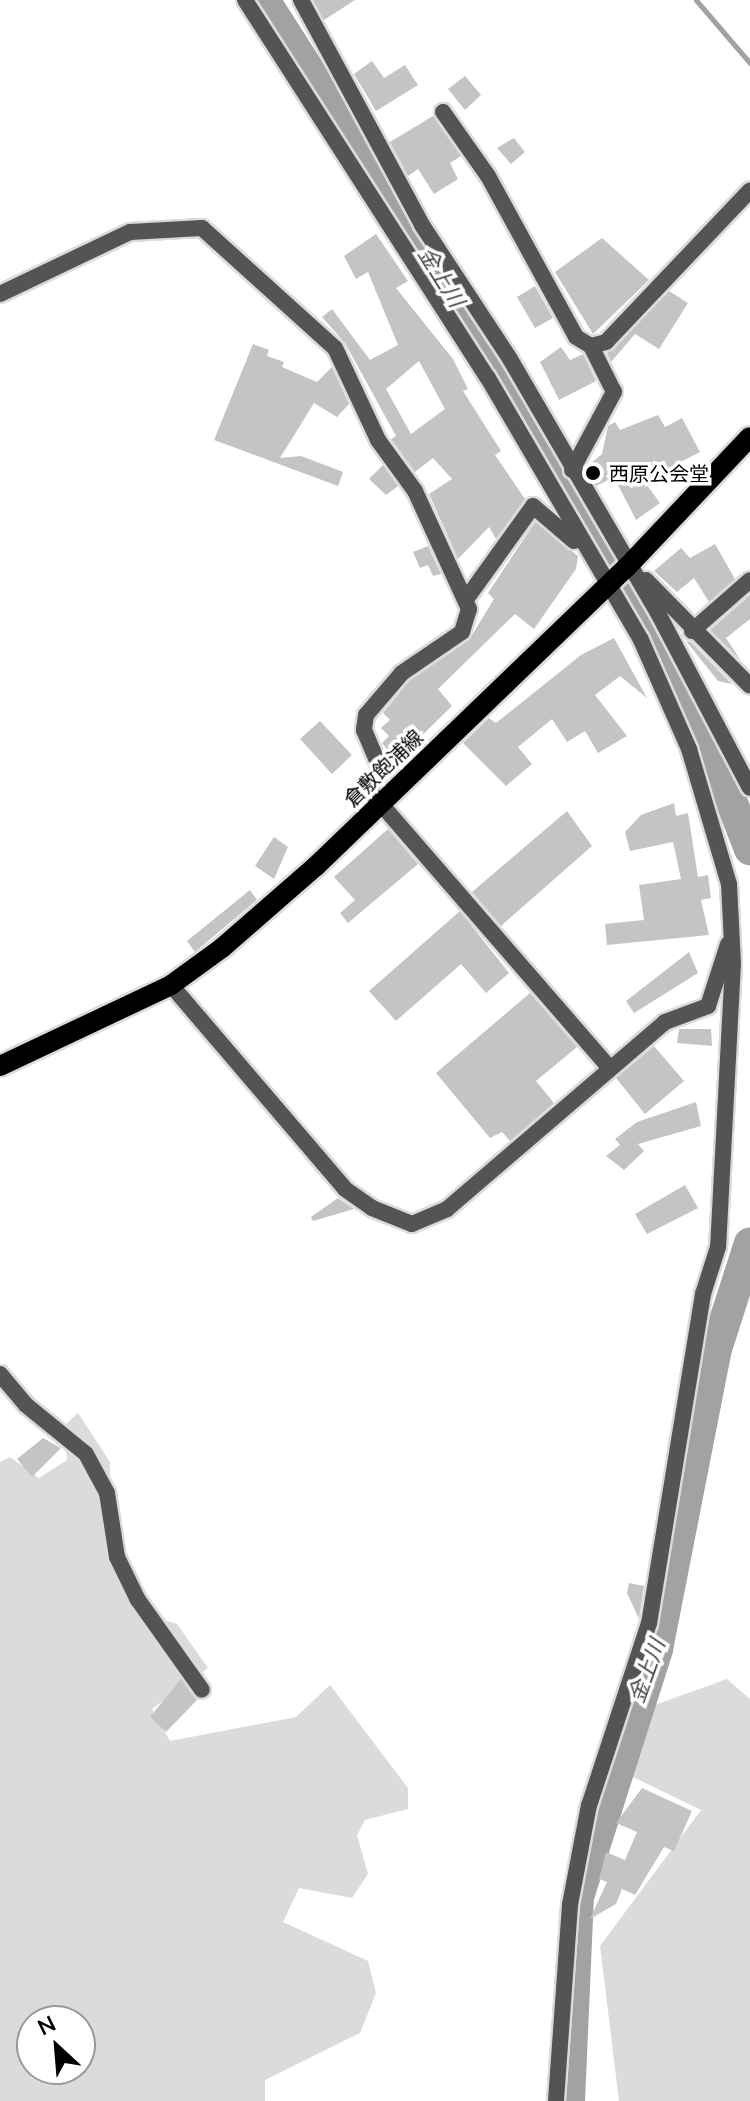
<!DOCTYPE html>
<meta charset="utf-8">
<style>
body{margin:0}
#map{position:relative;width:750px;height:2101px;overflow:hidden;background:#fff;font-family:Mulish,"Noto Sans JP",sans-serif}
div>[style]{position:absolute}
.green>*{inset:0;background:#dbdbdb}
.stream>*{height:5px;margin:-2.5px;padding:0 2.5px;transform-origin:2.5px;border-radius:2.5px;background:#a2a2a2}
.river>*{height:32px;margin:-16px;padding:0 16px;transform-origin:16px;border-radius:16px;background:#a2a2a2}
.building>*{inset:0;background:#c4c4c4}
.roads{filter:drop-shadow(2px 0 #dbdbdb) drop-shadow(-2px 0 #dbdbdb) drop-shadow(0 2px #dbdbdb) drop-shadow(0 -2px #dbdbdb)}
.minor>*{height:16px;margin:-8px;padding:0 8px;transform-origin:8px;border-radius:8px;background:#545454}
.primary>*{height:20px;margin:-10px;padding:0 10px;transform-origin:10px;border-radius:10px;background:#000}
.dots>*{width:22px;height:22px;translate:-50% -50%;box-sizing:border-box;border:4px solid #fff;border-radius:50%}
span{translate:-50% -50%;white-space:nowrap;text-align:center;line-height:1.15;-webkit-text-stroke:7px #fff;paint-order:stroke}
.poi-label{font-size:20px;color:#000}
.left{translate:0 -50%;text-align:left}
.street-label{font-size:20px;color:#000}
.water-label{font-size:22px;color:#434343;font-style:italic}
.north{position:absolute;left:16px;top:2005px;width:80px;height:80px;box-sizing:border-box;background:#fff;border:2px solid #999;border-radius:50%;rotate:334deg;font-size:22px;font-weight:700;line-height:32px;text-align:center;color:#000}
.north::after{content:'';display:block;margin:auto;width:28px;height:36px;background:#000;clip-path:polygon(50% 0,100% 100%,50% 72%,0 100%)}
</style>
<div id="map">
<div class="green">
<i style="clip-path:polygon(evenodd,78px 1413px,110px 1462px,108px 1559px,135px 1611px,177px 1624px,208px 1668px,152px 1709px,170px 1741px,296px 1717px,330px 1685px,408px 1788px,408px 1809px,365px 1820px,357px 1835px,368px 1874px,352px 1898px,299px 1888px,283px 1922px,368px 1961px,376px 1993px,360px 2033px,265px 2080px,265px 2101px,0 2101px,0 1462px,10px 1457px,39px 1478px,67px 1460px,64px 1426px,78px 1413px,32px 2021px,80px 2021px,80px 2069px,32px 2069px,32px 2021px)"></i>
<i style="clip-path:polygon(727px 1679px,750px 1699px,750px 2101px,619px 2101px,600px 1946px,701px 1810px,631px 1776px,652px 1706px)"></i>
</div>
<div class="stream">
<i style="left:696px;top:0;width:83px;rotate:49.4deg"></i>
</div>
<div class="river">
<i style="left:264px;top:0;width:441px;rotate:57.5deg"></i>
<i style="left:501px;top:372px;width:217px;rotate:61.3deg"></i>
<i style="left:623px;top:590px;width:176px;rotate:60.8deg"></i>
<i style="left:709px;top:744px;width:113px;rotate:68.7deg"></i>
<i style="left:569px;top:2101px;width:204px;rotate:-87.5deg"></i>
<i style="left:578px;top:1897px;width:260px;rotate:-72.3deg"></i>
<i style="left:657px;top:1649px;width:303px;rotate:-78.9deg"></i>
<i style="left:715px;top:1352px;width:114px;rotate:-72.2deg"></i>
</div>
<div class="building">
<i style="clip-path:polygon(313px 0,355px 0,324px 20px)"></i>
<i style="clip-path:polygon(372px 61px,384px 78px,405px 65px,418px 85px,376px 111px,354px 74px)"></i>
<i style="clip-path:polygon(465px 76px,481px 95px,465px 110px,448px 89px)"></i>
<i style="clip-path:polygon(433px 116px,461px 156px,450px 163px,458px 179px,434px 194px,418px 169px,408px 176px,390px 142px)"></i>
<i style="clip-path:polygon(514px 138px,525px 152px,511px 164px,497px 148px)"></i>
<i style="clip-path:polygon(evenodd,376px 234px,408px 281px,396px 288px,453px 359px,468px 389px,463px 391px,501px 451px,495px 455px,525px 499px,496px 539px,489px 527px,458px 559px,429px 494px,452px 479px,433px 458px,415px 472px,391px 439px,396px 436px,345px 343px,322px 317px,332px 309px,370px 360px,398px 345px,368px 272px,356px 279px,344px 256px,376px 234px,419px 361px,445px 409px,411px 434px,386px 389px,419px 361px)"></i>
<i style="clip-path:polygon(602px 238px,649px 280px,593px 334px,555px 272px)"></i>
<i style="clip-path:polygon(535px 286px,553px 318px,535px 328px,517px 297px)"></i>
<i style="clip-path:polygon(669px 291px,688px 303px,659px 349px,635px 334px,611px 362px,607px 353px)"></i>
<i style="clip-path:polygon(253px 344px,269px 350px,267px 356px,284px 362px,282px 367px,317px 382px,332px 367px,349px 404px,337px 417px,314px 403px,280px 458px,301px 456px,343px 472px,338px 486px,214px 440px)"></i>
<i style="clip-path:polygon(561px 347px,570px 360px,583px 354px,596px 381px,559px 400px,540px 362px)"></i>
<i style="clip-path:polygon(658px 415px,665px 427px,682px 418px,700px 452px,644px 481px,660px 503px,636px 520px,614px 477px,596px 486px,586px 467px,602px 454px,608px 426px,615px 422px,620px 430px)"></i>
<i style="clip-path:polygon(383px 465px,398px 486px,386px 495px,369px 479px)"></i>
<i style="clip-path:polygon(535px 522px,578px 556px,576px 569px,534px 629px,515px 614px,438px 689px,452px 706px,396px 761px,382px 743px,389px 736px,381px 728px,390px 720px,383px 713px,409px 681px,469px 640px,494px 599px,488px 593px)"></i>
<i style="clip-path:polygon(715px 544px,735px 579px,709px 602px,694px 578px,677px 592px,654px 571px,681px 548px,690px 558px)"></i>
<i style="clip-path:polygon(428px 546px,441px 574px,433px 576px,428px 565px,420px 568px,413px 552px)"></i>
<i style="clip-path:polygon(750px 595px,750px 619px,726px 638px,741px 661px,710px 630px)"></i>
<i style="clip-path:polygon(614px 638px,647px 698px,620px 676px,595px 695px,627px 736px,598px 753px,585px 731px,567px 742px,552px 719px,518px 747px,532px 764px,506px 786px,463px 743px,489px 718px,496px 723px,581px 655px)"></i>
<i style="clip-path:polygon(686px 641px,691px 642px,732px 684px,718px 681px)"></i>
<i style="clip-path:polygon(320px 721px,352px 755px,332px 774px,300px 739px)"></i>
<i style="clip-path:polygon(674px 803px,676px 816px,688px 813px,698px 877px,708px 875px,711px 898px,701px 900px,709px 935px,607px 945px,605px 924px,644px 920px,639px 885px,681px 879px,673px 842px,630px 851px,625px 832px,641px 815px)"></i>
<i style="clip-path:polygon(567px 811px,592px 846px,501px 926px,472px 892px)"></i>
<i style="clip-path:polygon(388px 829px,418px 864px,348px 923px,340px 913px,355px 900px,334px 877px)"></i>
<i style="clip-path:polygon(274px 837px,288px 847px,274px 879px,255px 866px)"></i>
<i style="clip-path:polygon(250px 890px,257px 900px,195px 952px,187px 941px)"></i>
<i style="clip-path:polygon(460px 911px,509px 973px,486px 993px,461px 964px,396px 1021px,369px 991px)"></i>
<i style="clip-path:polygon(689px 952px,698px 973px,634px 1013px,626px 1001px)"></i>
<i style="clip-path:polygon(530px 993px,577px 1047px,536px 1081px,554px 1103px,510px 1141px,502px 1132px,490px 1138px,436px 1073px)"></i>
<i style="clip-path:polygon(679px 1029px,711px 1029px,712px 1046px,677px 1043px)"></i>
<i style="clip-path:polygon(654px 1046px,684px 1081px,645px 1114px,616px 1078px)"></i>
<i style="clip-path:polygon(696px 1102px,701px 1126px,638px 1144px,644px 1151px,624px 1170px,606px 1156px,620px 1145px,615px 1139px,637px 1122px)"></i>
<i style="clip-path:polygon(685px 1185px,698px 1208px,647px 1234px,635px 1214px)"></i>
<i style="clip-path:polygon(338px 1198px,354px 1209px,313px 1221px,311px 1217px)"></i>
<i style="clip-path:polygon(43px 1438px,61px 1448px,32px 1477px,17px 1459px)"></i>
<i style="clip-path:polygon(629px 1583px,644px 1586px,639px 1619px,627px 1593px)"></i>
<i style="clip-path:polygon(181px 1679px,197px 1700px,166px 1732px,150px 1717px)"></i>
<i style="clip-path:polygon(642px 1788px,692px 1811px,674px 1851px,664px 1847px,635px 1895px,622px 1889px,616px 1904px,590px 1919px,607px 1882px,599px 1879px,606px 1852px,625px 1860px,637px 1832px,616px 1823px)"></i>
</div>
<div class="roads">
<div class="minor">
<i style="left:245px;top:0;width:449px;rotate:57.3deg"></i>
<i style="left:488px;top:378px;width:303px;rotate:59.7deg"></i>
<i style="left:641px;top:640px;width:119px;rotate:66.2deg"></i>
<i style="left:689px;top:749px;width:141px;rotate:73.5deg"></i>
<i style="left:729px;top:884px;width:79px;rotate:87.1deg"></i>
<i style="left:733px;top:963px;width:284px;rotate:93deg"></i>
<i style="left:718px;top:1247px;width:49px;rotate:107.7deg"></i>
<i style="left:703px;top:1294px;width:333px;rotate:99.3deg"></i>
<i style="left:649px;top:1623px;width:192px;rotate:108.2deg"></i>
<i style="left:589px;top:1805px;width:102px;rotate:100.8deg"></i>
<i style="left:570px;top:1905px;width:196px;rotate:94.1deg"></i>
<i style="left:301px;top:0;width:255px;rotate:61.7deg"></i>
<i style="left:422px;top:225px;width:160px;rotate:56.7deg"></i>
<i style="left:510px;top:359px;width:296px;rotate:59.8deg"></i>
<i style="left:659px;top:615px;width:195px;rotate:62.3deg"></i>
<i style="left:443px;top:112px;width:78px;rotate:54.9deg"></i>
<i style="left:488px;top:176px;width:183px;rotate:61.3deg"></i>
<i style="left:576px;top:337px;width:17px;rotate:31deg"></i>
<i style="left:591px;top:346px;width:16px;rotate:-15deg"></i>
<i style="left:606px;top:342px;width:209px;rotate:-46.5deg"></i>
<i style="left:0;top:294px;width:144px;rotate:-25.5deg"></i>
<i style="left:130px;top:232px;width:72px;rotate:-3.2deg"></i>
<i style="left:202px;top:228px;width:179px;rotate:42.1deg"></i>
<i style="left:335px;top:348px;width:102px;rotate:64.9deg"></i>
<i style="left:378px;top:440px;width:63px;rotate:54deg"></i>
<i style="left:415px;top:491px;width:130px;rotate:65.4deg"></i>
<i style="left:469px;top:609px;width:24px;rotate:107deg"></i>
<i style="left:462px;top:632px;width:73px;rotate:145.7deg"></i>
<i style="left:402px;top:673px;width:55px;rotate:130.6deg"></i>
<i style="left:366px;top:715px;width:15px;rotate:98deg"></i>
<i style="left:364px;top:730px;width:43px;rotate:67deg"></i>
<i style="left:381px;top:770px;width:23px;rotate:124deg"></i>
<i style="left:368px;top:789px;width:369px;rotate:49.1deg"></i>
<i style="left:572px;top:470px;width:89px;rotate:-61.7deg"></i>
<i style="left:614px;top:392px;width:51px;rotate:-116.6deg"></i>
<i style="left:646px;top:580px;width:148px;rotate:45.5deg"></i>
<i style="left:467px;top:598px;width:113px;rotate:-54.3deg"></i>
<i style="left:533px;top:506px;width:54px;rotate:40.5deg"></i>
<i style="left:692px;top:631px;width:77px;rotate:-41.3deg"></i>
<i style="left:171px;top:985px;width:268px;rotate:49.5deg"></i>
<i style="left:345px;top:1189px;width:33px;rotate:35deg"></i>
<i style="left:372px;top:1208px;width:43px;rotate:21.8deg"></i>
<i style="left:412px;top:1224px;width:38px;rotate:-23deg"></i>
<i style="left:447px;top:1209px;width:287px;rotate:-40.6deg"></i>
<i style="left:665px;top:1022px;width:46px;rotate:-20.4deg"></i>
<i style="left:708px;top:1006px;width:65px;rotate:-72.1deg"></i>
<i style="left:0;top:1374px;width:40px;rotate:50deg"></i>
<i style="left:26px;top:1405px;width:77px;rotate:39.2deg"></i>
<i style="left:86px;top:1454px;width:44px;rotate:61.7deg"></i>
<i style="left:107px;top:1493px;width:65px;rotate:81.1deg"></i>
<i style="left:117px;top:1557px;width:48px;rotate:64deg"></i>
<i style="left:138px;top:1600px;width:110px;rotate:54.6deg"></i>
</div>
<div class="primary">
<i style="left:0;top:1066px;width:189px;rotate:-25.3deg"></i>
<i style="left:171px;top:985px;width:63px;rotate:-36deg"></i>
<i style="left:222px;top:948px;width:125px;rotate:-41.1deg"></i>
<i style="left:316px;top:866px;width:430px;rotate:-43.9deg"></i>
<i style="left:626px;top:568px;width:180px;rotate:-46.6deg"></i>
</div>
</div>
<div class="dots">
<i style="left:593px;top:473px;background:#000"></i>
</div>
<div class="poi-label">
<span class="left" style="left:609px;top:473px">西原公会堂</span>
</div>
<div class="street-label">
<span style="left:383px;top:768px;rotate:-44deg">倉敷飽浦線</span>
</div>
<div class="water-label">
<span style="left:441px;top:277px;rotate:58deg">金上川</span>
<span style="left:647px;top:1671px;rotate:-70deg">金上川</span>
</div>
<div class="north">N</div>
</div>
